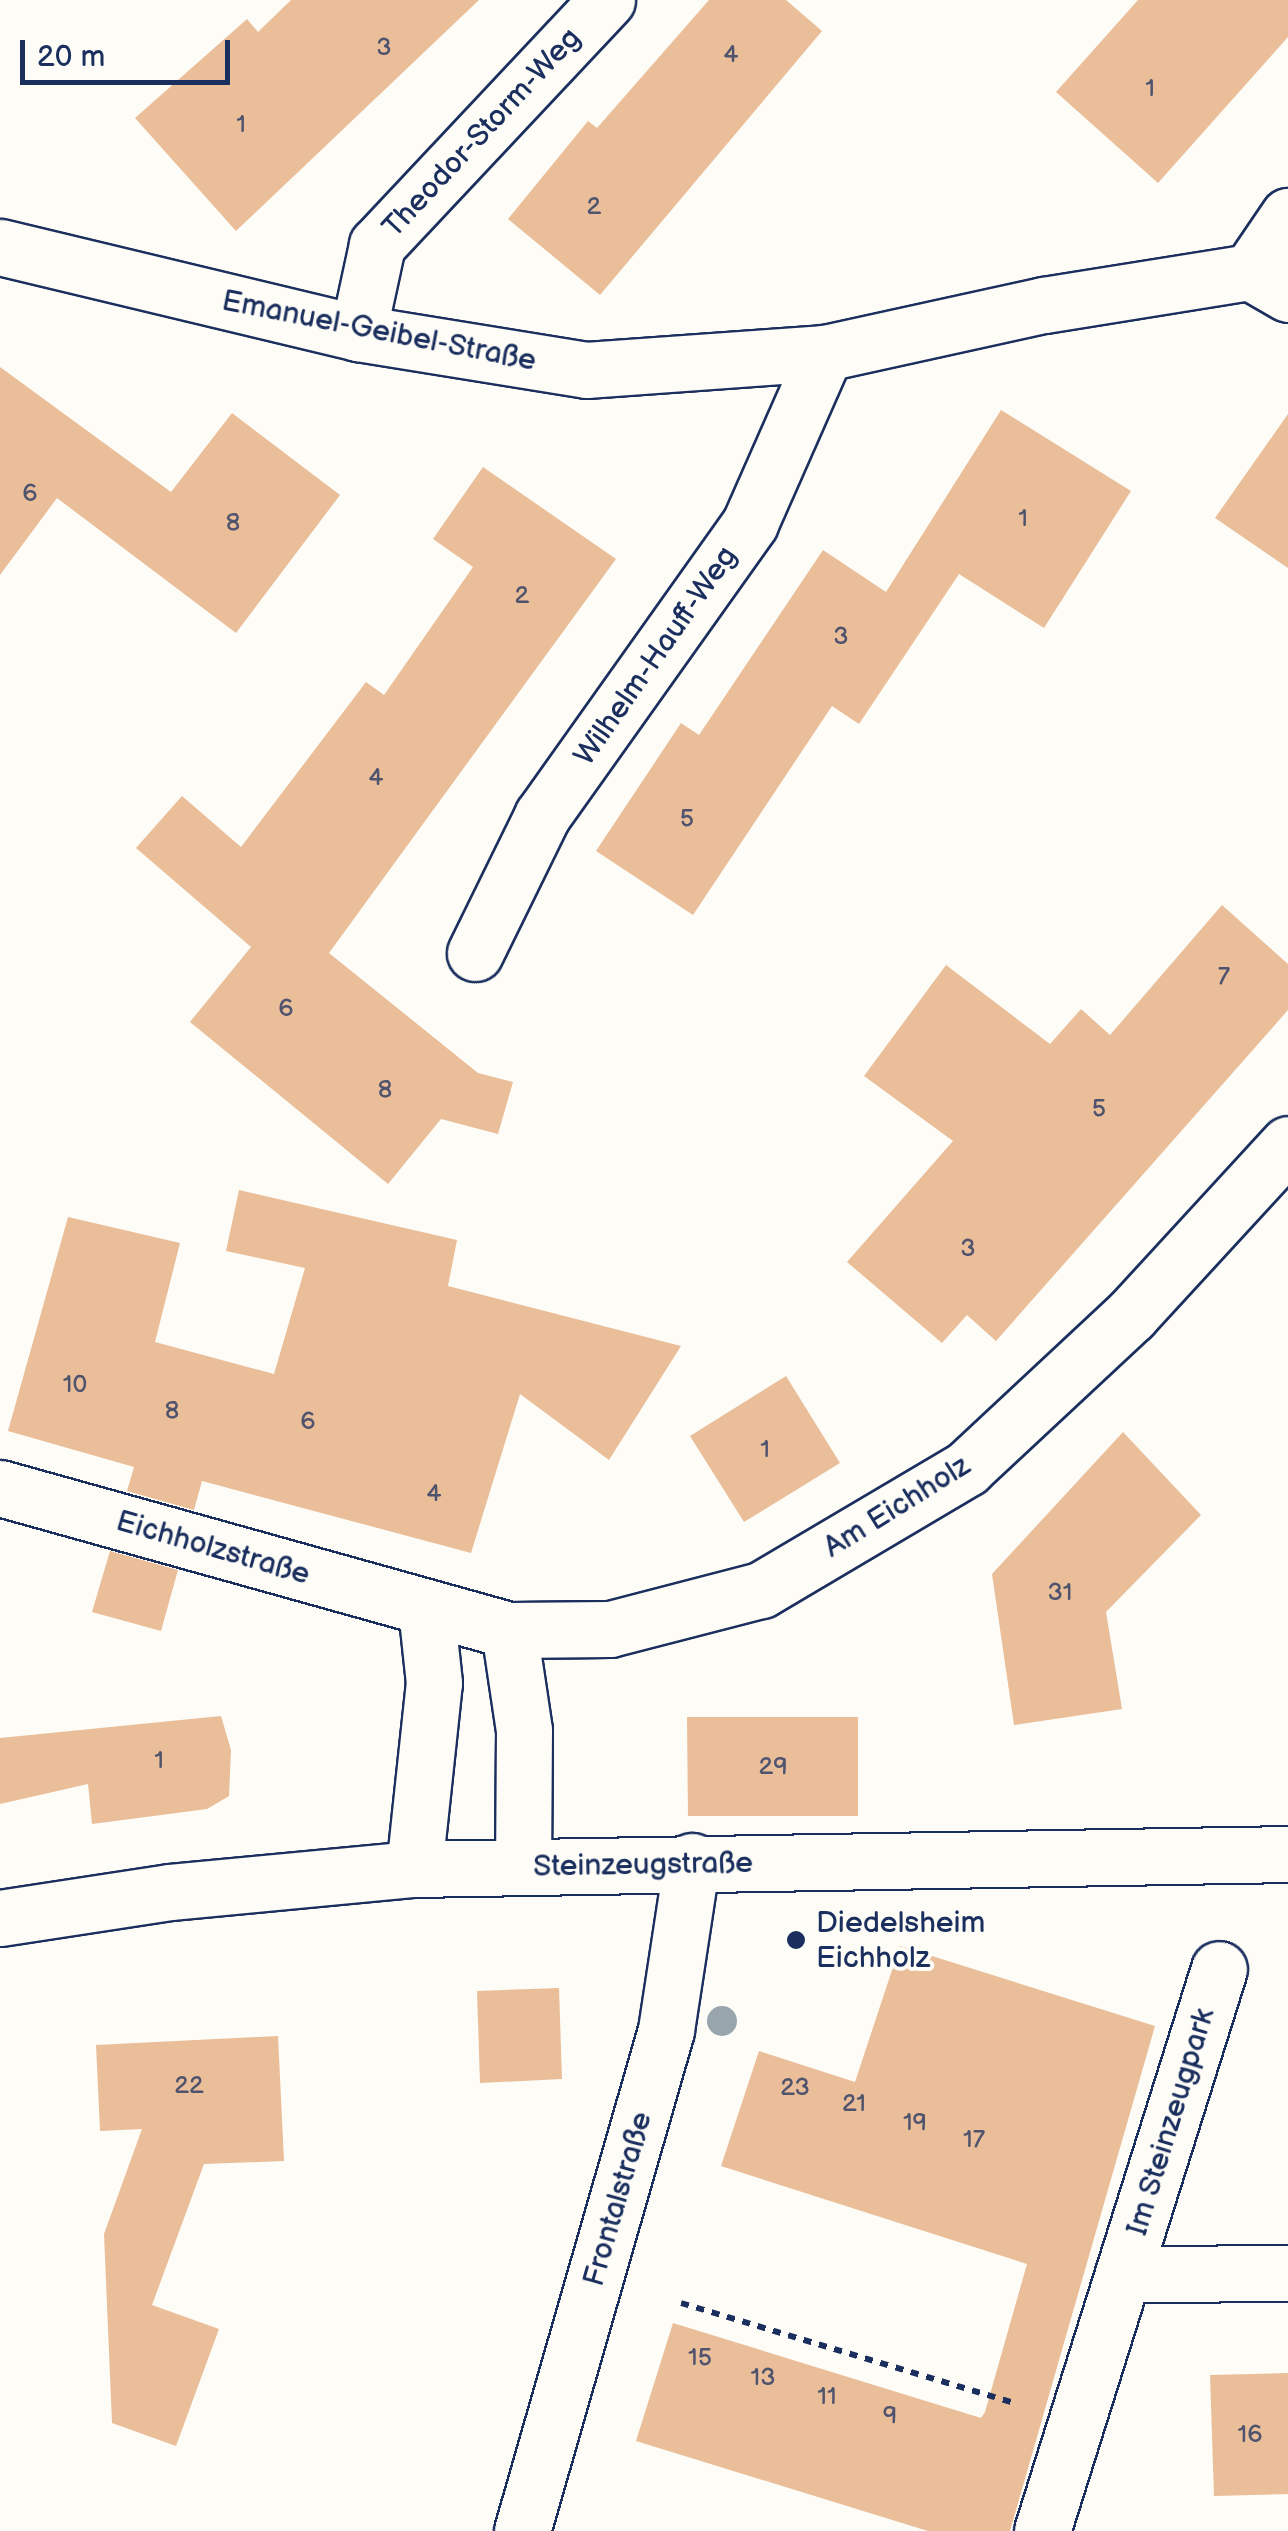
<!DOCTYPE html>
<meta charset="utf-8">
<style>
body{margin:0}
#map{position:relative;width:1288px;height:2531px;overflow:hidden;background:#fdfcf7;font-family:"Balsamiq Sans",sans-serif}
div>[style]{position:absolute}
.building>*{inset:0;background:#eabe99}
.path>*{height:6px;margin-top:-3px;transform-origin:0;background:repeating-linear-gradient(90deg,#1b2f5e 0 8px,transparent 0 16px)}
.roads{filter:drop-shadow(2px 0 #1b2f5e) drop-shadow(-2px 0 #1b2f5e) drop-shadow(0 2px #1b2f5e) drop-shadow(0 -2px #1b2f5e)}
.minor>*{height:55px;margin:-27.5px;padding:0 27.5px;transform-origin:27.5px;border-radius:27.5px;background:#fdfcf7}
.tertiary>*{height:55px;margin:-27.5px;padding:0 27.5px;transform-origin:27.5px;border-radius:27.5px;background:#fdfcf7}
.trees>*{width:30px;height:30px;margin:-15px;border-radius:50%;background:#98a5ac}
.dots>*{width:28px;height:28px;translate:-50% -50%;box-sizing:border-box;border:5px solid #fdfcf7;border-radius:50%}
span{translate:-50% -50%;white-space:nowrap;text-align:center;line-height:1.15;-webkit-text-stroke:8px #fdfcf7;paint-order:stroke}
.number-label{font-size:25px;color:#4f536d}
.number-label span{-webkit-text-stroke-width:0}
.street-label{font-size:30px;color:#1b2f5e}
.poi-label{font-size:30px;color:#1b2f5e}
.left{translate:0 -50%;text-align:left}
.scale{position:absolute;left:20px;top:40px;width:210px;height:45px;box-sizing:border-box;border:5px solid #1b2f5e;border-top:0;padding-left:12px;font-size:30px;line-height:35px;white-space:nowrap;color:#1b2f5e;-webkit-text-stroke:8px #fdfcf7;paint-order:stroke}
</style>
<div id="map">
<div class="building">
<i style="clip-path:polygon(291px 0,479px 0,236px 231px,135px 118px,247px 19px,258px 32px)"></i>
<i style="clip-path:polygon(709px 0,786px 0,822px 31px,600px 295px,508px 219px,588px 121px,597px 128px)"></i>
<i style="clip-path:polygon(1138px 0,1288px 0,1288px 37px,1158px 183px,1056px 92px)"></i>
<i style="clip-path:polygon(0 367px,171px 492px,232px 413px,340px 495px,236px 633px,57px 498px,0 575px)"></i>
<i style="clip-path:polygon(1001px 410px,1131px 491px,1044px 628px,959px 574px,859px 724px,832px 706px,693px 915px,596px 851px,681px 723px,699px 735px,823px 550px,886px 592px)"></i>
<i style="clip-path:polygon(1288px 414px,1288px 568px,1215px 518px)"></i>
<i style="clip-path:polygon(483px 467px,616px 559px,329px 953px,478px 1073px,513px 1082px,498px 1134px,441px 1119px,388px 1184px,190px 1022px,251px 947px,136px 848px,182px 796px,241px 847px,366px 682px,384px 695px,473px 567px,433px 539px)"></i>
<i style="clip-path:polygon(1222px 905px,1288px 964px,1288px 1010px,996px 1341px,967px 1315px,942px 1343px,847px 1262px,953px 1141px,864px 1076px,946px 965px,1050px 1044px,1081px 1009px,1110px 1035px)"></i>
<i style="clip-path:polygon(239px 1190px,457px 1240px,448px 1286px,681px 1346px,609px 1460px,520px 1394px,471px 1553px,202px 1481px,194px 1510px,127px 1491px,134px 1467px,8px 1431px,68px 1217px,180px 1243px,155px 1342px,274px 1374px,305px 1268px,226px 1251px)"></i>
<i style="clip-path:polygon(786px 1376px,840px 1463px,744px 1522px,690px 1436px)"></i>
<i style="clip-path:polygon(1123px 1432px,1201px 1515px,1106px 1612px,1122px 1709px,1014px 1725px,992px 1574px)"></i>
<i style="clip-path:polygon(110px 1551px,178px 1570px,161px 1631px,92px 1612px)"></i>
<i style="clip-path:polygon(221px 1716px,231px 1750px,229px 1796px,207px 1809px,92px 1824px,88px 1784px,0 1804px,0 1738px)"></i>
<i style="clip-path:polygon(687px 1717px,858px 1717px,858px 1816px,688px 1816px)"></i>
<i style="clip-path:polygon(900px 1946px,1155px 2026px,1010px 2531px,928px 2531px,636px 2441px,673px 2323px,981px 2418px,985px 2412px,1027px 2264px,721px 2166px,759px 2051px,855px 2082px)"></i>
<i style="clip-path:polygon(559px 1988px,562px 2079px,480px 2083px,477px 1991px)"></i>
<i style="clip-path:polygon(278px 2036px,284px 2161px,204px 2164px,152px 2305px,219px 2329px,176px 2446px,112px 2423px,104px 2234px,142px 2129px,100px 2131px,96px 2045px)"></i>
<i style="clip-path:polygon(1288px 2373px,1288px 2494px,1214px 2496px,1210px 2375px)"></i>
</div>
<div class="path">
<i style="left:681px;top:2303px;width:351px;rotate:16.7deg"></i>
</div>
<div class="roads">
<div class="minor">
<i style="left:0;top:247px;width:368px;rotate:13.5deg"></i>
<i style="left:358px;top:333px;width:231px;rotate:9.2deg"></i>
<i style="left:586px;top:370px;width:240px;rotate:-4.1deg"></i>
<i style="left:825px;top:353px;width:224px;rotate:-12.4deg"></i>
<i style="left:1044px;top:305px;width:209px;rotate:-9.1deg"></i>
<i style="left:1250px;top:272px;width:44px;rotate:30.1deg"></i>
<i style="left:1250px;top:272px;width:68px;rotate:-55.8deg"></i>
<i style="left:358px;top:333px;width:90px;rotate:-77.8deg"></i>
<i style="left:377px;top:245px;width:336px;rotate:-46.8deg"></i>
<i style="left:475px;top:953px;width:153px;rotate:-63.9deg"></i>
<i style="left:542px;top:816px;width:359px;rotate:-54.6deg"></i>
<i style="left:750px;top:523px;width:186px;rotate:-66.2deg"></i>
<i style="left:0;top:1488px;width:528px;rotate:15.59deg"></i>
<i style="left:509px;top:1630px;width:101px;rotate:-0.6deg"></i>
<i style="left:610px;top:1629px;width:156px;rotate:-14.5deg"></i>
<i style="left:761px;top:1590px;width:239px;rotate:-30.6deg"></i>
<i style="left:967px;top:1468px;width:224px;rotate:-43deg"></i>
<i style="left:1131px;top:1315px;width:232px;rotate:-47.4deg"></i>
<i style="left:509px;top:1630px;width:101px;rotate:81.5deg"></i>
<i style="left:524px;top:1730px;width:137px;rotate:90.4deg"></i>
<i style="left:414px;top:1869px;width:187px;rotate:-83.9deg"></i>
<i style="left:434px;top:1683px;width:75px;rotate:-96.1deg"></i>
<i style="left:1123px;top:2274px;width:165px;rotate:-0.3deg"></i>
<i style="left:522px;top:2531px;width:521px;rotate:-73.96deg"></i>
<i style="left:666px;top:2030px;width:171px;rotate:-81.3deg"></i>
<i style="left:1042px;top:2531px;width:589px;rotate:-72.52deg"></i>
</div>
<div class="tertiary">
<i style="left:0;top:1918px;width:172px;rotate:-8.7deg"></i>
<i style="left:170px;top:1892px;width:245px;rotate:-5.4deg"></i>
<i style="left:414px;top:1869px;width:874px;rotate:-0.98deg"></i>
</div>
</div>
<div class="trees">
<i style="left:722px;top:2021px"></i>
</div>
<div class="dots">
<i style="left:796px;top:1940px;background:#1b2f5e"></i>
</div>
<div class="number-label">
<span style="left:384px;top:48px">3</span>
<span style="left:731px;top:55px">4</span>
<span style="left:1150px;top:89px">1</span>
<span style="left:241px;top:125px">1</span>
<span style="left:594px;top:207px">2</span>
<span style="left:30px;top:494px">6</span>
<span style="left:1023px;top:519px">1</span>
<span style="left:233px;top:523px">8</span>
<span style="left:522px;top:596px">2</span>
<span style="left:841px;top:637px">3</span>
<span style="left:376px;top:778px">4</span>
<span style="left:687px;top:819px">5</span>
<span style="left:1224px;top:977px">7</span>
<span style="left:286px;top:1009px">6</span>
<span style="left:385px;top:1090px">8</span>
<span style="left:1099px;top:1109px">5</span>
<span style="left:968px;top:1249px">3</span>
<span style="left:75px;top:1385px">10</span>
<span style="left:172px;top:1411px">8</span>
<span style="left:308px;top:1422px">6</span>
<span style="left:765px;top:1450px">1</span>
<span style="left:434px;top:1494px">4</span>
<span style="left:1060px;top:1593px">31</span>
<span style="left:159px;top:1761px">1</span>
<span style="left:773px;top:1767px">29</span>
<span style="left:189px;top:2086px">22</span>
<span style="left:795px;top:2088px">23</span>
<span style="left:854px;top:2104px">21</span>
<span style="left:915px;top:2123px">19</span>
<span style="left:974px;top:2140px">17</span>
<span style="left:700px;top:2358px">15</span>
<span style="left:763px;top:2378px">13</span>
<span style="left:827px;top:2397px">11</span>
<span style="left:890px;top:2416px">9</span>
<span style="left:1250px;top:2435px">16</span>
</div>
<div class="street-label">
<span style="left:482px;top:133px;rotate:-47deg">Theodor-Storm-Weg</span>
<span style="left:379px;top:331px;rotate:11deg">Emanuel-Geibel-Straße</span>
<span style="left:656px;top:656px;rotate:-55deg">Wilhelm-Hauff-Weg</span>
<span style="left:897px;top:1507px;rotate:-32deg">Am Eichholz</span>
<span style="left:213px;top:1548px;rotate:16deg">Eichholzstraße</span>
<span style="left:643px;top:1865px;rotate:-1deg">Steinzeugstraße</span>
<span style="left:1171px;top:2122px;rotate:-73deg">Im Steinzeugpark</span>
<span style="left:618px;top:2199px;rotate:-74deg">Frontalstraße</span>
</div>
<div class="poi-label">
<span class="left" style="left:816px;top:1940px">Diedelsheim<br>Eichholz</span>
</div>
<div class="scale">20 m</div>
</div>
